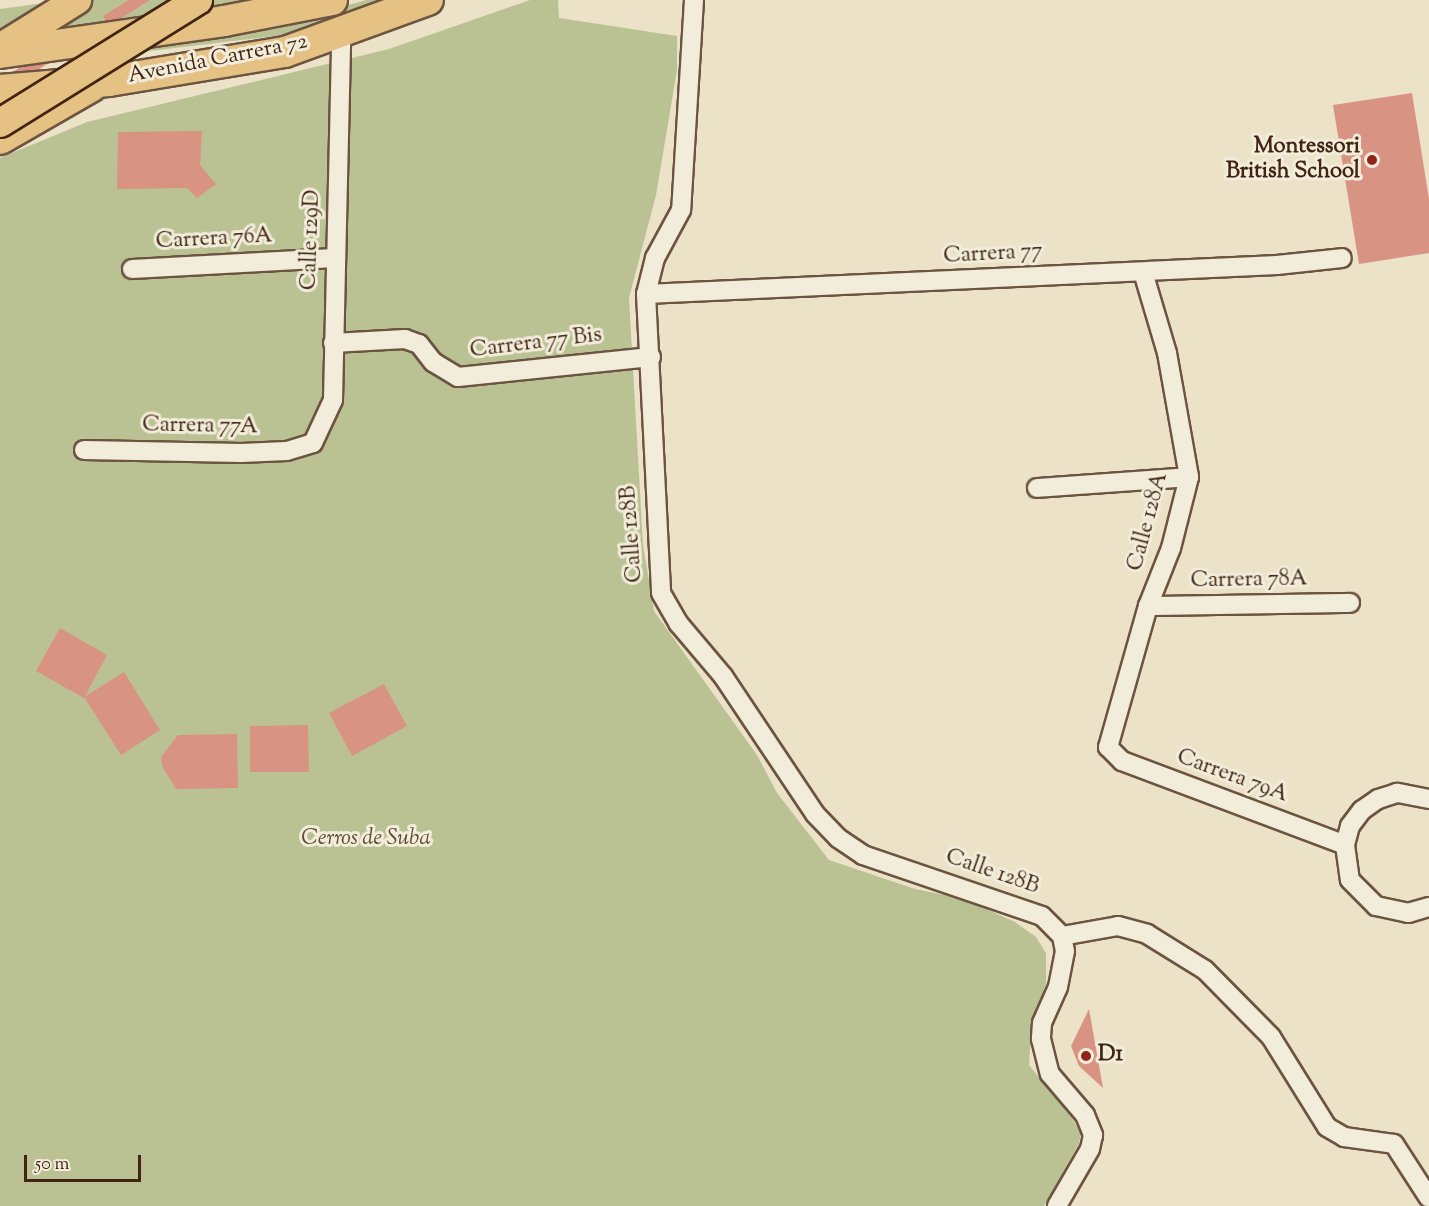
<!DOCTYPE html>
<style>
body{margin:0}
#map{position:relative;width:1429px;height:1206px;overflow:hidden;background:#ebe2c8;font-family:"Sorts Mill Goudy",serif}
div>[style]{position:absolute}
.green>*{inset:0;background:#bac294}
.building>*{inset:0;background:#d89383}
.roads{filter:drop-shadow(2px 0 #6c5440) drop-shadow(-2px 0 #6c5440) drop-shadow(0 2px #6c5440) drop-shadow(0 -2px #6c5440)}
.minor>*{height:18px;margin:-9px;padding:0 9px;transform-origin:9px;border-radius:9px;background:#f2ecdb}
.primary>*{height:28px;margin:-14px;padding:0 14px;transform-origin:14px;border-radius:14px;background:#e6c184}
.trunk>*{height:30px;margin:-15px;padding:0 15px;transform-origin:15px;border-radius:15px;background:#e6c184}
.bridges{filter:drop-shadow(2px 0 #412512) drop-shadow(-2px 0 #412512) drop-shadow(0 2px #412512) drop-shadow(0 -2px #412512)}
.primary-bridge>*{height:28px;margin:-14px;padding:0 14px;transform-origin:14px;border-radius:14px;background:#e6c184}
.dots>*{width:16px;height:16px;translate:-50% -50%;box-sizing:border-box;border:3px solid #f2ecdb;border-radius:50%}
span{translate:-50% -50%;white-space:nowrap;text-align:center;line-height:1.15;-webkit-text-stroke:6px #f2ecdb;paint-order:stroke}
.street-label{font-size:22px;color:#412512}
.poi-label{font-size:22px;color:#412512;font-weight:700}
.right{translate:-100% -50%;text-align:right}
.left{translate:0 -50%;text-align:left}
.park-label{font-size:22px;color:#5f4c32;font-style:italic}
.scale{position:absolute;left:24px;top:1155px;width:117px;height:27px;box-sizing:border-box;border:3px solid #412512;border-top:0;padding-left:8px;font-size:18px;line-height:21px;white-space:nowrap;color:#412512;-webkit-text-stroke:4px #f2ecdb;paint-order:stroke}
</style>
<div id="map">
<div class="green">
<i style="clip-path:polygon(65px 0,278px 0,0 43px,0 9px)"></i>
<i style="clip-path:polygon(366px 0,407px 0,291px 34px,0 69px,0 60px,338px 8px)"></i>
<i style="clip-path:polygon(530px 0,558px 0,559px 18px,677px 36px,677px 70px,656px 195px,629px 298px,643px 545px,654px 611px,757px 755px,777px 793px,829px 860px,915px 889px,964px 899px,1015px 922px,1036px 937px,1046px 953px,1046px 983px,1031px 1032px,1029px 1065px,1071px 1117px,1081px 1133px,1079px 1143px,1044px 1206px,0 1206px,0 158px,87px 122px,389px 49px)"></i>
</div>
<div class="building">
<i style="clip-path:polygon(129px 0,150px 0,109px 26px,103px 16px)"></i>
<i style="clip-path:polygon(51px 48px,57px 58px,0 93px,0 80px)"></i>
<i style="clip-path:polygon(1412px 93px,1429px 199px,1429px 253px,1359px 264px,1333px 105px)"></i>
<i style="clip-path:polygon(202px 131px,200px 165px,216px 184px,197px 198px,187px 188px,117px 189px,118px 132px)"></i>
<i style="clip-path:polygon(60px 628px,107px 655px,84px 698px,36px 671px)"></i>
<i style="clip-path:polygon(124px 672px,160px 730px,121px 755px,84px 697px)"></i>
<i style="clip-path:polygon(384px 684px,407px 726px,352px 756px,329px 713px)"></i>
<i style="clip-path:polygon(308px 725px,309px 772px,250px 772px,250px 726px)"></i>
<i style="clip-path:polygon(237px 734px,238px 788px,176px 789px,163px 768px,161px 757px,178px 735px)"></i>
<i style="clip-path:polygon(1089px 1009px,1103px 1088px,1079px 1066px,1071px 1046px)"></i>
</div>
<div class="roads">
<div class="minor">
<i style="left:694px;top:0;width:210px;rotate:93.5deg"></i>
<i style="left:681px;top:210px;width:55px;rotate:118.4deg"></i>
<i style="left:655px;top:258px;width:37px;rotate:104deg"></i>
<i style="left:646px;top:294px;width:299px;rotate:87.1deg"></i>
<i style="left:661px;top:593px;width:36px;rotate:60deg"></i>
<i style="left:679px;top:624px;width:68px;rotate:49.8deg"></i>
<i style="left:723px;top:676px;width:166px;rotate:56.3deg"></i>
<i style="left:815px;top:814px;width:33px;rotate:46deg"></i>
<i style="left:838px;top:838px;width:30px;rotate:34deg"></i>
<i style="left:863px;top:855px;width:189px;rotate:18.8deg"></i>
<i style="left:1042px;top:916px;width:28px;rotate:45deg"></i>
<i style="left:1062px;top:936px;width:15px;rotate:79deg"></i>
<i style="left:1065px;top:951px;width:37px;rotate:101deg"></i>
<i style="left:1058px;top:987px;width:39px;rotate:114deg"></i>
<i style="left:1042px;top:1023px;width:16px;rotate:94deg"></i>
<i style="left:1041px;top:1039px;width:36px;rotate:76deg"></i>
<i style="left:1050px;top:1074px;width:54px;rotate:49.5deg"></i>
<i style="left:1085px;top:1115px;width:22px;rotate:68deg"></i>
<i style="left:1093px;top:1135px;width:14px;rotate:102deg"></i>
<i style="left:1090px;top:1149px;width:66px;rotate:120.1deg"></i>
<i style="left:132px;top:269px;width:203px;rotate:-3.1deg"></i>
<i style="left:1143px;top:272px;width:84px;rotate:73.5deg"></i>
<i style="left:1167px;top:353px;width:126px;rotate:79.9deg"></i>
<i style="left:1189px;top:477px;width:73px;rotate:104.2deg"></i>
<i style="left:1171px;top:548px;width:62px;rotate:111.6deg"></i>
<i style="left:1148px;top:606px;width:147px;rotate:105.8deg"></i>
<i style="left:1108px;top:747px;width:20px;rotate:45deg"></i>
<i style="left:1122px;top:761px;width:238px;rotate:20.6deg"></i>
<i style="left:646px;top:294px;width:632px;rotate:-2.63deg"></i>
<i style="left:1277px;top:265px;width:65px;rotate:-6.1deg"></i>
<i style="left:333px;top:343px;width:72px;rotate:-3.2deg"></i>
<i style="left:405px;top:339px;width:15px;rotate:20deg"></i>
<i style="left:419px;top:344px;width:23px;rotate:52deg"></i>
<i style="left:433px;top:362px;width:29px;rotate:31deg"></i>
<i style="left:458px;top:377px;width:194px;rotate:-5.9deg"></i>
<i style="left:84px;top:450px;width:157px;rotate:1.1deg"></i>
<i style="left:241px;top:453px;width:46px;rotate:-2.5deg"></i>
<i style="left:287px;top:451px;width:27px;rotate:-17deg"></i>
<i style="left:313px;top:443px;width:47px;rotate:-65.1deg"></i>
<i style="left:333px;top:400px;width:366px;rotate:-88.7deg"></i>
<i style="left:1037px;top:488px;width:152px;rotate:-4.1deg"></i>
<i style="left:1148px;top:606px;width:202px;rotate:-0.9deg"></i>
<i style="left:1429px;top:799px;width:33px;rotate:-169deg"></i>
<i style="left:1397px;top:793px;width:20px;rotate:162deg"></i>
<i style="left:1378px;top:799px;width:19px;rotate:145deg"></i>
<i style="left:1362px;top:810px;width:20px;rotate:127deg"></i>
<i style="left:1350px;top:826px;width:20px;rotate:105deg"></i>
<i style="left:1345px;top:845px;width:35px;rotate:82deg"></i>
<i style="left:1350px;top:880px;width:37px;rotate:45deg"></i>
<i style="left:1376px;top:906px;width:33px;rotate:12deg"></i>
<i style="left:1408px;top:913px;width:22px;rotate:-16deg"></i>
<i style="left:1062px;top:936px;width:57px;rotate:-10.1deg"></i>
<i style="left:1118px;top:926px;width:30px;rotate:15deg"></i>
<i style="left:1147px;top:934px;width:68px;rotate:31.8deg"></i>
<i style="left:1205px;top:970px;width:94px;rotate:45.4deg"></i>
<i style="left:1271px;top:1037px;width:106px;rotate:58.1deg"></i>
<i style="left:1327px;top:1127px;width:20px;rotate:30deg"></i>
<i style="left:1344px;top:1137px;width:50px;rotate:8deg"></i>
<i style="left:1394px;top:1144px;width:64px;rotate:57.1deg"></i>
</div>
<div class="primary">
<i style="left:0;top:48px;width:91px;rotate:-31.9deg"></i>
</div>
<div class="trunk">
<i style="left:0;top:53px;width:226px;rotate:-8.1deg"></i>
<i style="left:224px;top:21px;width:110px;rotate:-11deg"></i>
<i style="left:0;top:90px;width:109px;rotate:-4.7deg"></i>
<i style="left:109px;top:81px;width:178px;rotate:-9.4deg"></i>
<i style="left:285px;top:52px;width:152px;rotate:-20deg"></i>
<i style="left:0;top:139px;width:106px;rotate:-29.9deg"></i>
</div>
</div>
<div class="bridges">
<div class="primary-bridge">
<i style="left:0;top:123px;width:233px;rotate:-31.8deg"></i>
</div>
</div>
<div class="dots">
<i style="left:1372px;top:160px;background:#8f2418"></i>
<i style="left:1086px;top:1056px;background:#8f2418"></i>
</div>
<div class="street-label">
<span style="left:218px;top:60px;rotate:-11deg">Avenida Carrera 72</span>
<span style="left:214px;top:240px;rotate:-3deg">Carrera 76A</span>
<span style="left:312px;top:240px;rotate:-88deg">Calle 129D</span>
<span style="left:993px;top:255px;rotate:-3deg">Carrera 77</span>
<span style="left:536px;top:344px;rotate:-7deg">Carrera 77 Bis</span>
<span style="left:200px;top:427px;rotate:1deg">Carrera 77A</span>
<span style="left:1149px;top:522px;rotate:-75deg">Calle 128A</span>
<span style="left:633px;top:534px;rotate:-94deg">Calle 128B</span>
<span style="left:1249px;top:581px;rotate:-1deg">Carrera 78A</span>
<span style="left:1232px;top:777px;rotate:20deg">Carrera 79A</span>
<span style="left:992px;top:873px;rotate:19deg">Calle 128B</span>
</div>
<div class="poi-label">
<span class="right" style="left:1360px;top:160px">Montessori<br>British School</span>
<span class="left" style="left:1098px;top:1056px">D1</span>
</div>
<div class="park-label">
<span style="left:366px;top:840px">Cerros de Suba</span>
</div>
<div class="scale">50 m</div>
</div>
